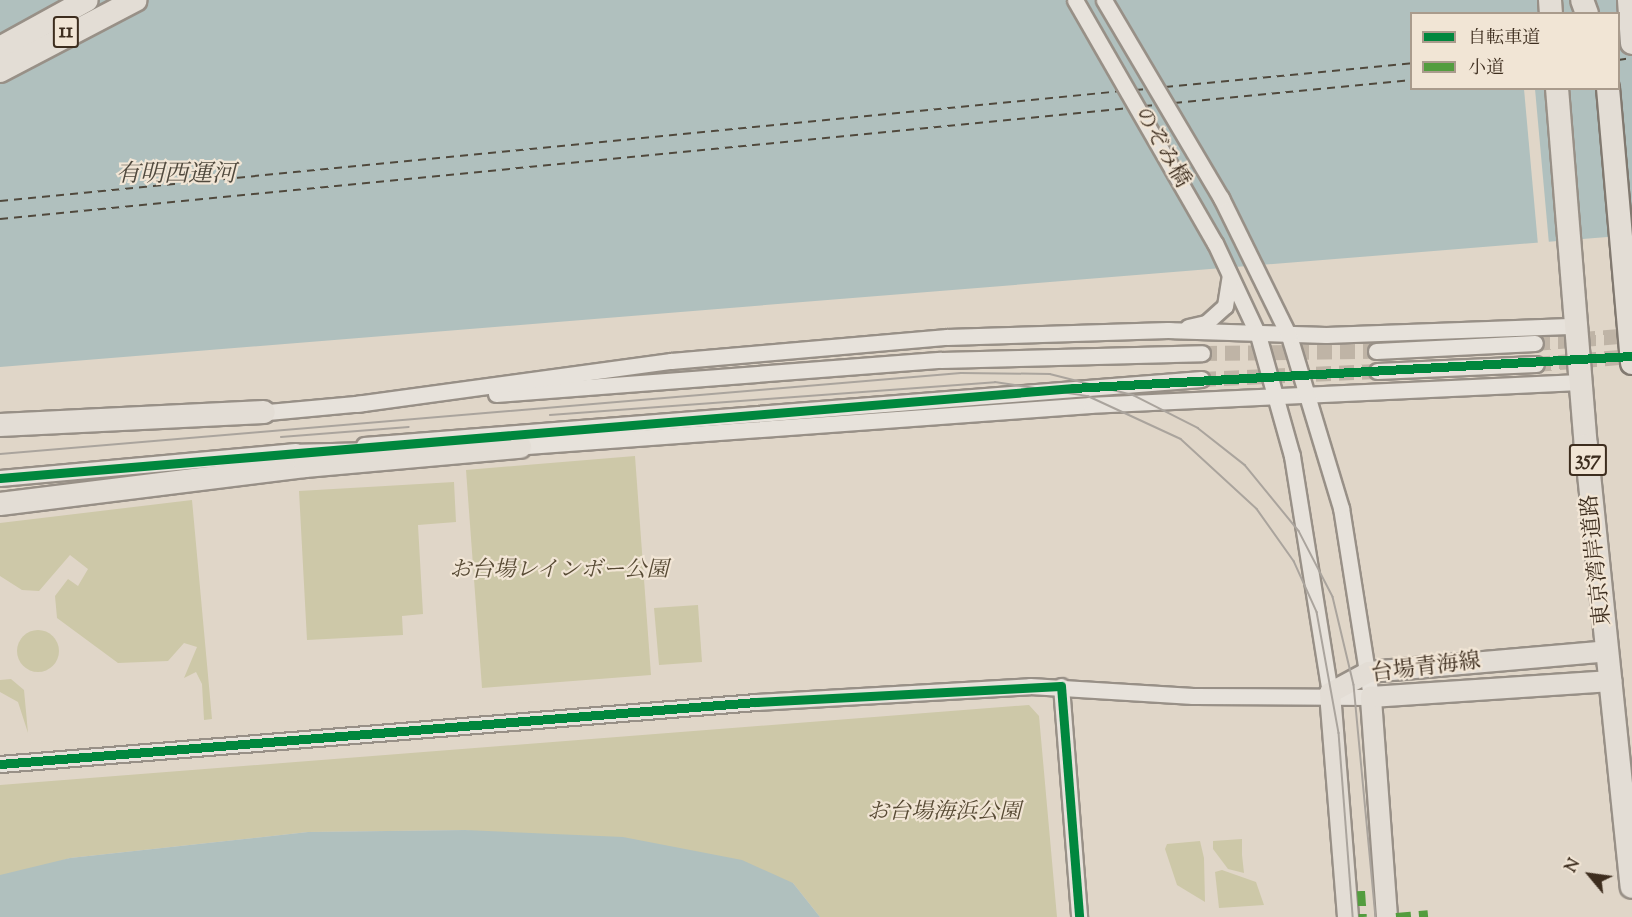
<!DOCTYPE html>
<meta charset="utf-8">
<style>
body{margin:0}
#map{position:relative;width:1632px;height:917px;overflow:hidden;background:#e0d6c8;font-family:"Sorts Mill Goudy","Noto Serif JP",serif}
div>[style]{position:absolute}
.green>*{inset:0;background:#cdc8a8}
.round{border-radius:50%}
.water>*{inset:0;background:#b0c0be}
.pier>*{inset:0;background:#e0d6c8}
.ferry>*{height:1.5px;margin-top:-0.75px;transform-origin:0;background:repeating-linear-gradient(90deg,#50493d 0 8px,transparent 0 14px)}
.minor-tunnel>*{height:15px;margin-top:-7.5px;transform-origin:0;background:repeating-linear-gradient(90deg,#bfb4a6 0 15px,transparent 0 23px)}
.roads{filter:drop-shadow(2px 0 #989087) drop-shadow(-2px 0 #989087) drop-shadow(0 2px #989087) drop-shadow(0 -2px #989087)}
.minor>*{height:15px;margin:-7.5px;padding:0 7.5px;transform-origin:7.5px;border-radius:7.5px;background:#e7e2db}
.major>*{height:20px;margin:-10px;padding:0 10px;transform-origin:10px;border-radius:10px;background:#e3ddd5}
.highway>*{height:22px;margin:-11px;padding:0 11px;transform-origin:11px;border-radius:11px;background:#e3ddd5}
.tram>*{height:1.5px;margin:-0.75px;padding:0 0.75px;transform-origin:0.75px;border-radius:0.75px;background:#aaa49d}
.bridges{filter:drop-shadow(2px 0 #817970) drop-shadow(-2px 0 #817970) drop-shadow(0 2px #817970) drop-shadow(0 -2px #817970)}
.highway-bridge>*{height:22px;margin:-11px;padding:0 11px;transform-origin:11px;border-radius:11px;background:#e3ddd5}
.quiet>*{height:8px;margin-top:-4px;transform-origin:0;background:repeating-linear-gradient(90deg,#539d3f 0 15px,transparent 0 23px)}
.cycleway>*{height:9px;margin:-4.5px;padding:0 4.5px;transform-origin:4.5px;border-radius:4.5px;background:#00873e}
span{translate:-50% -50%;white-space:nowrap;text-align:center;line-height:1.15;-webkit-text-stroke:4.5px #f1e5d5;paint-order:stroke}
.shield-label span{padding:2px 4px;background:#f1e5d5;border:2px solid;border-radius:4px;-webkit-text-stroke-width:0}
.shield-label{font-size:21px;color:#3d2d1e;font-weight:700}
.street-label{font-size:22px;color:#3d2d1e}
.park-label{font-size:22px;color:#574a34;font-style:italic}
.water-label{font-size:24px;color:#50493d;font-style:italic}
.legend{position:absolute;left:1410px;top:12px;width:210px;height:78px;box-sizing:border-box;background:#f1e5d5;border:2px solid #a99b8c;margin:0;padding:8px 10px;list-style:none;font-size:18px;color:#3d2d1e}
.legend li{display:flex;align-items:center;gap:12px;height:30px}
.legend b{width:30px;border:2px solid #a99b8c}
.north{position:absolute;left:1560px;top:845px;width:60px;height:60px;-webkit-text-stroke:4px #f1e5d5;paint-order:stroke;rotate:299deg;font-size:16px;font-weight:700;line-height:24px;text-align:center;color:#3d2d1e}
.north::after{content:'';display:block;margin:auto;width:21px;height:27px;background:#3d2d1e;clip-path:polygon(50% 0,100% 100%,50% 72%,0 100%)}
</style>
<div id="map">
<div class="green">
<i style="clip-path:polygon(635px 456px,651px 675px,482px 688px,466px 470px)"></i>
<i style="clip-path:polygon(454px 482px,456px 522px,418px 525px,423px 614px,402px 616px,403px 635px,307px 640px,299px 491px)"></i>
<i style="clip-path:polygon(192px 500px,212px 719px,204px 720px,202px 684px,196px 672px,184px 678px,197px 647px,184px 643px,168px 661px,118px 663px,57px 618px,55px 596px,68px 579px,78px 586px,88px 569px,70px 555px,39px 591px,22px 590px,0 576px,0 523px)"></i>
<i style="clip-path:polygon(698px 605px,702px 662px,659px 665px,654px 608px)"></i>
<i class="round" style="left:17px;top:630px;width:42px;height:42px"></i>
<i style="clip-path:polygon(11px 679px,24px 690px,28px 733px,18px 702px,0 692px,0 680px)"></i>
<i style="clip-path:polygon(1029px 705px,1039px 716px,1057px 917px,820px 917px,793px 883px,465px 830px,308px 832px,70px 858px,0 879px,0 785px)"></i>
<i style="clip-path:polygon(1242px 839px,1242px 855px,1244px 873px,1228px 869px,1213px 849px,1213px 841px)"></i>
<i style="clip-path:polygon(1200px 841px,1204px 858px,1205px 902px,1177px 885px,1165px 849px,1167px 844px)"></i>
<i style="clip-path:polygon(1222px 870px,1256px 882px,1264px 905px,1219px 908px,1215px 872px)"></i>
</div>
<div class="water">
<i style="clip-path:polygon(evenodd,0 0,1632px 0,1632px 235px,0 367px,0 0,1412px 14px,1618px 14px,1618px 88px,1412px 88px,1412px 14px)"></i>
<i style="clip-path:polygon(465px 830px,623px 837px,742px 860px,793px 883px,820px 917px,0 917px,0 875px,70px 858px,308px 832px)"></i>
</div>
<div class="pier">
<i style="clip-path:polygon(1524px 89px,1535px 89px,1549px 244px,1538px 245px)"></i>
</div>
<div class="ferry">
<i style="left:1618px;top:60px;width:14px;rotate:-8deg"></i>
<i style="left:1165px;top:87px;width:248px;rotate:-5.5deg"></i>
<i style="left:1135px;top:90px;width:13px;rotate:-4deg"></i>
<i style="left:1174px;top:103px;width:239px;rotate:-5.5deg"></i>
<i style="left:1144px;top:106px;width:13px;rotate:-4deg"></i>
<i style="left:0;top:201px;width:1126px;rotate:-5.6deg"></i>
<i style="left:0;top:219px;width:1135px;rotate:-5.61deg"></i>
</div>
<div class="minor-tunnel">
<i style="left:1535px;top:343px;width:97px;rotate:-4.7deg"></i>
<i style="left:1202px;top:353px;width:174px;rotate:-0.7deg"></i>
<i style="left:1536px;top:364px;width:96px;rotate:-4.8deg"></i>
<i style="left:1201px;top:379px;width:176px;rotate:-2.6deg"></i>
</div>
<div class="roads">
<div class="minor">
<i style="left:1075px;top:0;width:280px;rotate:60.1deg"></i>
<i style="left:1215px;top:243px;width:102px;rotate:64.9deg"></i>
<i style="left:1258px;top:335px;width:126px;rotate:74.3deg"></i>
<i style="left:1292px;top:456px;width:240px;rotate:80.9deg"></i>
<i style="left:1188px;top:327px;width:18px;rotate:-13deg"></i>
<i style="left:1206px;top:323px;width:25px;rotate:-42deg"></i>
<i style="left:1225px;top:306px;width:30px;rotate:-81deg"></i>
<i style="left:1376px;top:351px;width:159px;rotate:-2.9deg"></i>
<i style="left:1377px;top:371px;width:159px;rotate:-2.5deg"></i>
<i style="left:496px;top:394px;width:446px;rotate:-4.4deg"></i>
<i style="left:941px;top:360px;width:261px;rotate:-1.5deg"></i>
<i style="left:356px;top:404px;width:318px;rotate:-7.8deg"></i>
<i style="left:671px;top:361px;width:277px;rotate:-5deg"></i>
<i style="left:947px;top:337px;width:221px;rotate:-1.8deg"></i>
<i style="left:1168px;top:330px;width:158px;rotate:1.8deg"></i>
<i style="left:1326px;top:335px;width:250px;rotate:-2.1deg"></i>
<i style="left:257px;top:413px;width:107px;rotate:-5.3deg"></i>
<i style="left:364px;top:445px;width:840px;rotate:-4.51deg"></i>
<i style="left:513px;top:447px;width:579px;rotate:-4.16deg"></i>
<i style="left:1090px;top:405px;width:493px;rotate:-2.7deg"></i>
<i style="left:287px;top:452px;width:88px;rotate:-1.3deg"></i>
<i style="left:0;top:478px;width:297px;rotate:-5.2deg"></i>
<i style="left:1061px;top:686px;width:232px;rotate:85.5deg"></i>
<i style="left:0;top:764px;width:759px;rotate:-4.69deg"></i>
<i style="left:756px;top:702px;width:274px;rotate:-3.3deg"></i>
<i style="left:1030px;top:686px;width:163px;rotate:3.5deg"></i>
<i style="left:1193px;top:696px;width:178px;rotate:0.3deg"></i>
<i style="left:1371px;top:697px;width:191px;rotate:-99deg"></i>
<i style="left:1341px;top:508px;width:180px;rotate:-106.8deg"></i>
<i style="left:1289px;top:336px;width:154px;rotate:-116.2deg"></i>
<i style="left:1221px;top:198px;width:230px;rotate:-120.6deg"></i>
</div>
<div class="major">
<i style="left:1348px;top:917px;width:225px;rotate:-94.6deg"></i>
<i style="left:1330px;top:693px;width:44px;rotate:-28.3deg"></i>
<i style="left:1369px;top:672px;width:239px;rotate:-5deg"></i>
<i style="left:1387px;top:917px;width:221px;rotate:-94.2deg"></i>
<i style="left:1371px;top:697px;width:241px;rotate:-3.8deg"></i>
</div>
<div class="highway">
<i style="left:1550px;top:0;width:14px;rotate:86deg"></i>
<i style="left:1582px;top:0;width:15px;rotate:70deg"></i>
<i style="left:1629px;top:0;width:43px;rotate:86deg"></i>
<i style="left:0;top:48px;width:99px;rotate:-28.9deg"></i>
<i style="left:0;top:71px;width:153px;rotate:-27.6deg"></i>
<i style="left:1557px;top:88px;width:358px;rotate:85.4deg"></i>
<i style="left:1586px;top:445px;width:444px;rotate:84.1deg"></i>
<i style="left:0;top:425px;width:264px;rotate:-2.8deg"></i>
<i style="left:0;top:504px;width:307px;rotate:-7.1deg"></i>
<i style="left:305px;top:466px;width:216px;rotate:-5.1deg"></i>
</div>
</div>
<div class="tram">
<i style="left:550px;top:415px;width:446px;rotate:-4.2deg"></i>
<i style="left:995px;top:382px;width:94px;rotate:8.6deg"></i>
<i style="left:1088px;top:396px;width:102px;rotate:24.8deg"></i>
<i style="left:1181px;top:439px;width:103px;rotate:42.6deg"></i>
<i style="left:1257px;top:509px;width:64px;rotate:54.6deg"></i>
<i style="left:1294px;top:561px;width:56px;rotate:65.7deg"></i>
<i style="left:1317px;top:612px;width:123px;rotate:79.7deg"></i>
<i style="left:1339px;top:733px;width:185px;rotate:85.6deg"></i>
<i style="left:281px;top:437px;width:128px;rotate:-4.5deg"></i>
<i style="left:0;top:454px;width:964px;rotate:-4.82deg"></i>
<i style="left:961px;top:373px;width:89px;rotate:0.6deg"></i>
<i style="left:1050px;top:374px;width:86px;rotate:14.2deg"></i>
<i style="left:1133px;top:395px;width:73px;rotate:26.9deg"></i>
<i style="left:1198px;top:428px;width:60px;rotate:38.2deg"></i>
<i style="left:1245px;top:465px;width:85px;rotate:50.7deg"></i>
<i style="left:1299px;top:531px;width:74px;rotate:62.7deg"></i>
<i style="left:1333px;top:597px;width:90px;rotate:76.6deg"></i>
<i style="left:1354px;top:685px;width:233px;rotate:84.6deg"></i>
</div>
<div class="bridges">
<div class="highway-bridge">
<i style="left:1608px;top:88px;width:276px;rotate:85deg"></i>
</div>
</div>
<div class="quiet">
<i style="left:1361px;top:891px;width:26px;rotate:86deg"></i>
<i style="left:1396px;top:917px;width:32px;rotate:-5deg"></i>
</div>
<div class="cycleway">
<i style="left:0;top:478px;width:1077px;rotate:-4.79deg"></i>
<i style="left:1073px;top:388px;width:560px;rotate:-3.28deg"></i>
<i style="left:0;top:764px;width:759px;rotate:-4.69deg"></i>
<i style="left:756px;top:702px;width:305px;rotate:-3deg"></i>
<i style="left:1061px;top:686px;width:232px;rotate:85.5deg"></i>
</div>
<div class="shield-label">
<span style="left:66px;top:32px">11</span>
<span style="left:1588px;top:460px">357</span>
</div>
<div class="street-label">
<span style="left:1161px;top:148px;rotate:60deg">のぞみ橋</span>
<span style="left:1598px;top:560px;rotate:-96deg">東京湾岸道路</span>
<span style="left:1426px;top:669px;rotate:-7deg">台場青海線</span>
</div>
<div class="park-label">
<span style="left:559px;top:572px">お台場レインボー公園</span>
<span style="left:944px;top:814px">お台場海浜公園</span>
</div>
<div class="water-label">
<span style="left:176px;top:176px">有明西運河</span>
</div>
<ul class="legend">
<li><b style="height:8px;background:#00873e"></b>自転車道</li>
<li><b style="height:8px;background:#539d3f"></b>小道</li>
</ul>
<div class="north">N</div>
</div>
